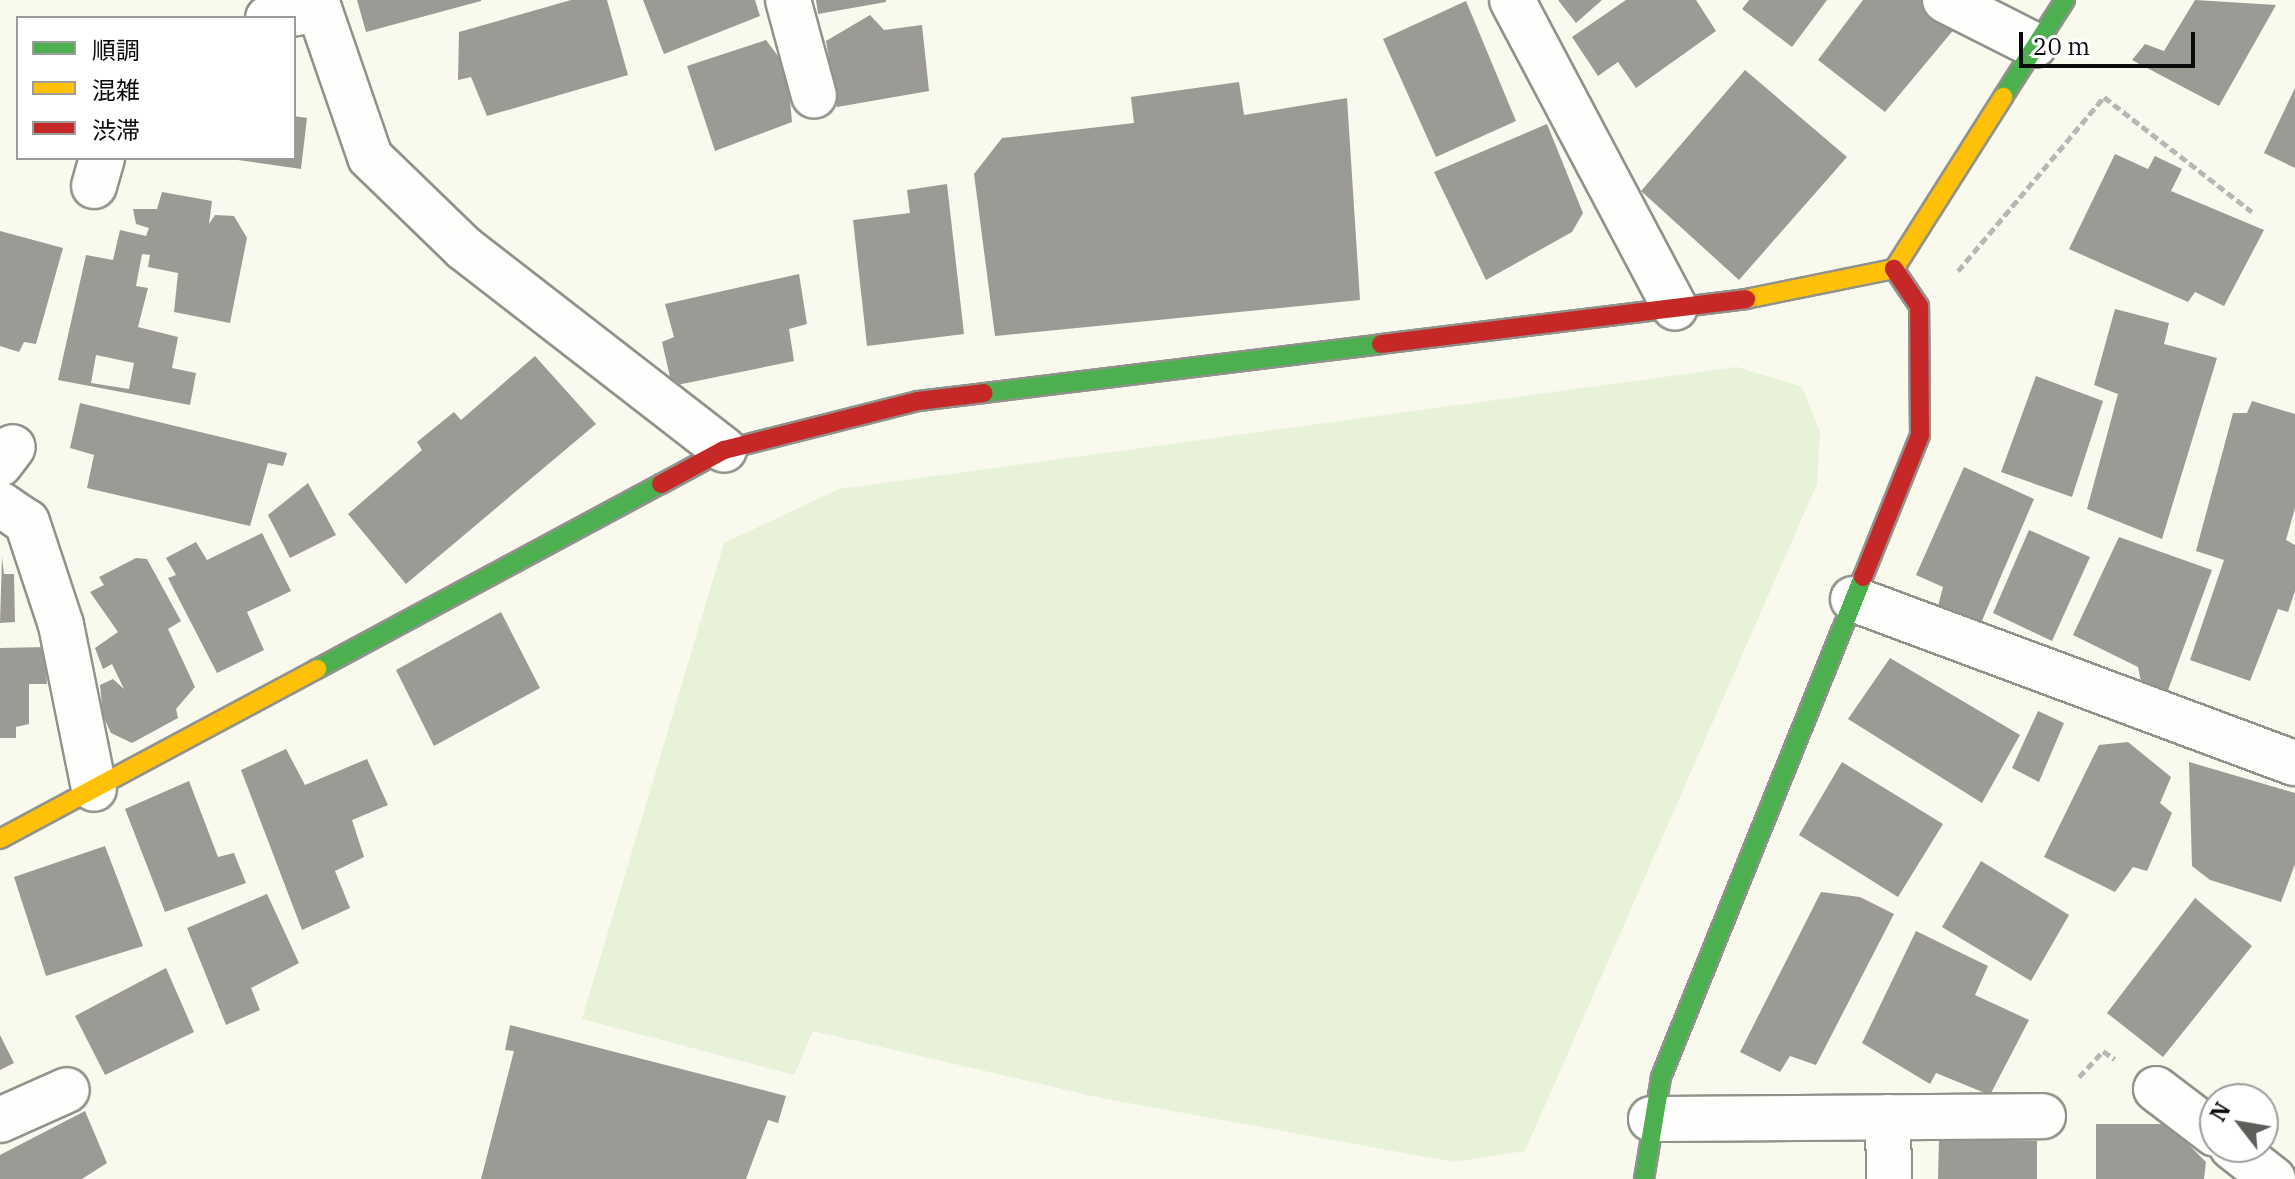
<!DOCTYPE html>
<meta charset="utf-8">
<style>
body{margin:0}
#map{position:relative;width:2295px;height:1179px;overflow:hidden;background:#f9f9ee;font-family:"IBM Plex Serif","Noto Sans JP",serif}
div>[style]{position:absolute}
.pitch>*{inset:0;background:#e7f2d9}
.building>*{inset:0;background:#9c9a94}
.path>*{height:5px;margin-top:-2.5px;transform-origin:0;background:repeating-linear-gradient(90deg,#b7b7b5 0 8px,transparent 0 12px)}
.roads{filter:drop-shadow(2px 0 #92928d) drop-shadow(-2px 0 #92928d) drop-shadow(0 2px #92928d) drop-shadow(0 -2px #92928d)}
.street>*{height:44px;margin:-22px;padding:0 22px;transform-origin:22px;border-radius:22px;background:#fefefc}
.fast>*{height:18px;margin:-9px;padding:0 9px;transform-origin:9px;border-radius:9px;background:#4caf50}
.slow>*{height:18px;margin:-9px;padding:0 9px;transform-origin:9px;border-radius:9px;background:#ffc107}
.jam>*{height:18px;margin:-9px;padding:0 9px;transform-origin:9px;border-radius:9px;background:#c62828}
span{translate:-50% -50%;white-space:nowrap;text-align:center;line-height:1.15;-webkit-text-stroke:8px #fff;paint-order:stroke}
.legend{position:absolute;left:16px;top:16px;width:280px;height:144px;box-sizing:border-box;background:#fff;border:2px solid #9d9d9d;margin:0;padding:10px 14px;list-style:none;font-size:24px;color:#0b0b0b}
.legend li{display:flex;align-items:center;gap:16px;height:40px}
.legend b{width:40px;border:2px solid #9d9d9d}
.north{position:absolute;left:2199px;top:1083px;width:80px;height:80px;box-sizing:border-box;background:#fff;border:2px solid #9d9d9d;border-radius:50%;rotate:301deg;font-size:22px;font-weight:700;line-height:32px;text-align:center;color:#0b0b0b}
.north::after{content:'';display:block;margin:auto;width:28px;height:36px;background:#5e5e5a;clip-path:polygon(50% 0,100% 100%,50% 72%,0 100%)}
.scale{position:absolute;left:2019px;top:32px;width:176px;height:36px;box-sizing:border-box;border:4px solid #0b0b0b;border-top:0;padding-left:10px;font-size:24px;line-height:28px;white-space:nowrap;color:#0b0b0b;-webkit-text-stroke:6px #fff;paint-order:stroke}
</style>
<div id="map">
<div class="pitch">
<i style="clip-path:polygon(1737px 367px,1802px 387px,1820px 431px,1817px 484px,1525px 1151px,1454px 1162px,1101px 1098px,813px 1031px,794px 1075px,582px 1019px,724px 543px,839px 489px)"></i>
</div>
<div class="building">
<i style="clip-path:polygon(357px 0,481px 0,481px 1px,366px 32px)"></i>
<i style="clip-path:polygon(571px 0,607px 0,628px 75px,487px 116px,471px 77px,458px 80px,459px 32px)"></i>
<i style="clip-path:polygon(643px 0,755px 0,760px 16px,664px 54px)"></i>
<i style="clip-path:polygon(816px 0,886px 0,886px 2px,818px 14px)"></i>
<i style="clip-path:polygon(1558px 0,1602px 0,1576px 23px)"></i>
<i style="clip-path:polygon(1626px 0,1696px 0,1716px 31px,1636px 88px,1618px 62px,1598px 76px,1572px 37px)"></i>
<i style="clip-path:polygon(1749px 0,1827px 0,1792px 47px,1742px 9px)"></i>
<i style="clip-path:polygon(1863px 0,1921px 0,1961px 21px,1885px 112px,1818px 60px)"></i>
<i style="clip-path:polygon(2195px 0,2276px 5px,2219px 106px,2132px 60px,2145px 44px,2164px 51px)"></i>
<i style="clip-path:polygon(1466px 1px,1516px 121px,1436px 157px,1383px 39px)"></i>
<i style="clip-path:polygon(870px 15px,884px 30px,922px 25px,929px 91px,837px 107px,826px 41px)"></i>
<i style="clip-path:polygon(766px 40px,787px 68px,792px 122px,715px 151px,687px 66px)"></i>
<i style="clip-path:polygon(1745px 70px,1847px 157px,1739px 280px,1641px 191px)"></i>
<i style="clip-path:polygon(1239px 82px,1244px 115px,1347px 98px,1360px 300px,995px 336px,974px 174px,1002px 138px,1134px 123px,1131px 97px)"></i>
<i style="clip-path:polygon(2295px 88px,2295px 168px,2264px 153px)"></i>
<i style="clip-path:polygon(294px 116px,307px 118px,301px 169px,238px 160px,294px 158px)"></i>
<i style="clip-path:polygon(1547px 124px,1583px 213px,1572px 232px,1486px 280px,1434px 172px)"></i>
<i style="clip-path:polygon(2115px 154px,2148px 169px,2155px 156px,2182px 169px,2171px 191px,2264px 230px,2224px 306px,2195px 292px,2188px 302px,2069px 249px)"></i>
<i style="clip-path:polygon(947px 184px,964px 334px,867px 346px,853px 220px,910px 213px,907px 190px)"></i>
<i style="clip-path:polygon(evenodd,162px 192px,212px 201px,209px 224px,215px 215px,234px 216px,247px 238px,230px 323px,174px 312px,178px 273px,148px 267px,150px 255px,142px 254px,136px 286px,148px 288px,138px 327px,178px 337px,172px 368px,196px 373px,190px 405px,58px 380px,86px 255px,113px 260px,120px 230px,146px 236px,149px 228px,136px 224px,133px 209px,157px 209px,162px 192px,96px 355px,134px 363px,129px 389px,91px 383px,96px 355px)"></i>
<i style="clip-path:polygon(0 231px,63px 248px,36px 344px,24px 342px,19px 352px,0 346px)"></i>
<i style="clip-path:polygon(799px 274px,807px 324px,789px 329px,794px 361px,672px 386px,662px 342px,674px 337px,665px 304px)"></i>
<i style="clip-path:polygon(2115px 309px,2169px 323px,2164px 344px,2217px 358px,2162px 539px,2087px 509px,2118px 394px,2094px 385px)"></i>
<i style="clip-path:polygon(535px 356px,596px 424px,406px 584px,348px 514px,422px 450px,417px 442px,454px 412px,461px 420px)"></i>
<i style="clip-path:polygon(2036px 376px,2103px 401px,2072px 497px,2001px 472px)"></i>
<i style="clip-path:polygon(2252px 401px,2295px 414px,2295px 508px,2286px 540px,2295px 545px,2295px 591px,2288px 612px,2278px 609px,2250px 681px,2190px 660px,2224px 560px,2196px 551px,2233px 413px,2247px 413px)"></i>
<i style="clip-path:polygon(80px 403px,287px 453px,283px 466px,268px 463px,250px 526px,87px 488px,94px 455px,70px 448px)"></i>
<i style="clip-path:polygon(1964px 467px,2034px 499px,1978px 630px,1937px 610px,1943px 587px,1916px 575px)"></i>
<i style="clip-path:polygon(308px 483px,336px 535px,290px 558px,268px 515px)"></i>
<i style="clip-path:polygon(2029px 530px,2090px 557px,2052px 641px,1993px 613px)"></i>
<i style="clip-path:polygon(262px 533px,291px 591px,247px 612px,264px 650px,217px 673px,168px 578px,176px 575px,166px 558px,196px 542px,207px 560px)"></i>
<i style="clip-path:polygon(2119px 537px,2212px 570px,2167px 693px,2141px 682px,2138px 667px,2073px 635px)"></i>
<i style="clip-path:polygon(2px 557px,4px 574px,14px 574px,15px 622px,0 623px)"></i>
<i style="clip-path:polygon(136px 558px,147px 559px,181px 621px,168px 629px,195px 687px,176px 709px,178px 718px,132px 743px,111px 733px,103px 716px,100px 685px,113px 679px,124px 689px,112px 664px,103px 669px,95px 648px,118px 632px,90px 592px,104px 585px,99px 577px)"></i>
<i style="clip-path:polygon(501px 612px,540px 688px,434px 746px,396px 670px)"></i>
<i style="clip-path:polygon(45px 647px,47px 684px,29px 684px,29px 724px,16px 727px,16px 738px,0 738px,0 648px)"></i>
<i style="clip-path:polygon(1890px 658px,2020px 735px,1982px 803px,1848px 719px)"></i>
<i style="clip-path:polygon(2038px 711px,2064px 723px,2039px 782px,2012px 768px)"></i>
<i style="clip-path:polygon(2128px 742px,2171px 777px,2160px 803px,2172px 813px,2147px 871px,2133px 867px,2115px 892px,2044px 857px,2099px 745px)"></i>
<i style="clip-path:polygon(286px 749px,305px 785px,367px 759px,388px 805px,352px 820px,364px 857px,335px 871px,350px 908px,302px 930px,241px 770px)"></i>
<i style="clip-path:polygon(1842px 762px,1943px 824px,1898px 897px,1799px 835px)"></i>
<i style="clip-path:polygon(2189px 762px,2295px 793px,2295px 864px,2281px 902px,2210px 880px,2192px 866px)"></i>
<i style="clip-path:polygon(189px 781px,218px 857px,234px 853px,246px 883px,165px 912px,125px 809px)"></i>
<i style="clip-path:polygon(105px 846px,143px 946px,46px 976px,14px 877px)"></i>
<i style="clip-path:polygon(1981px 861px,2069px 915px,2031px 981px,1942px 927px)"></i>
<i style="clip-path:polygon(1821px 892px,1860px 897px,1894px 914px,1816px 1065px,1790px 1056px,1780px 1072px,1740px 1052px)"></i>
<i style="clip-path:polygon(267px 894px,299px 963px,251px 988px,260px 1010px,226px 1025px,187px 928px)"></i>
<i style="clip-path:polygon(2195px 898px,2252px 946px,2163px 1057px,2107px 1013px)"></i>
<i style="clip-path:polygon(1916px 931px,1988px 966px,1975px 995px,2029px 1020px,1990px 1095px,1936px 1073px,1930px 1084px,1862px 1043px)"></i>
<i style="clip-path:polygon(166px 968px,194px 1032px,105px 1075px,75px 1016px)"></i>
<i style="clip-path:polygon(510px 1025px,786px 1096px,778px 1123px,768px 1120px,746px 1179px,481px 1179px,514px 1051px,505px 1050px)"></i>
<i style="clip-path:polygon(0 1035px,14px 1063px,0 1070px)"></i>
<i style="clip-path:polygon(85px 1111px,107px 1163px,82px 1179px,0 1179px,0 1155px)"></i>
<i style="clip-path:polygon(2096px 1124px,2168px 1124px,2206px 1162px,2204px 1179px,2096px 1179px)"></i>
<i style="clip-path:polygon(1939px 1139px,2037px 1141px,2037px 1179px,1938px 1179px)"></i>
</div>
<div class="path">
<i style="left:1958px;top:271px;width:227px;rotate:-50deg"></i>
<i style="left:2104px;top:97px;width:187px;rotate:37.8deg"></i>
<i style="left:2079px;top:1077px;width:35px;rotate:-47deg"></i>
<i style="left:2103px;top:1051px;width:14px;rotate:34deg"></i>
</div>
<div class="roads">
<div class="street">
<i style="left:316px;top:0;width:166px;rotate:71deg"></i>
<i style="left:370px;top:157px;width:131px;rotate:44.1deg"></i>
<i style="left:464px;top:248px;width:329px;rotate:37.8deg"></i>
<i style="left:788px;top:0;width:99px;rotate:74.8deg"></i>
<i style="left:1512px;top:0;width:348px;rotate:62.1deg"></i>
<i style="left:1945px;top:0;width:100px;rotate:26.8deg"></i>
<i style="left:268px;top:18px;width:52px;rotate:-10deg"></i>
<i style="left:94px;top:186px;width:29px;rotate:-74deg"></i>
<i style="left:0;top:464px;width:21px;rotate:-53deg"></i>
<i style="left:0;top:504px;width:32px;rotate:34deg"></i>
<i style="left:27px;top:522px;width:108px;rotate:71.7deg"></i>
<i style="left:61px;top:625px;width:167px;rotate:78.6deg"></i>
<i style="left:1853px;top:599px;width:471px;rotate:20.4deg"></i>
<i style="left:2156px;top:1089px;width:74px;rotate:37.3deg"></i>
<i style="left:1888px;top:1117px;width:62px;rotate:89.1deg"></i>
<i style="left:1651px;top:1119px;width:392px;rotate:-0.4deg"></i>
<i style="left:0;top:1120px;width:73px;rotate:-24.1deg"></i>
<i style="left:2232px;top:1147px;width:52px;rotate:38deg"></i>
</div>
<div class="fast">
<i style="left:2003px;top:97px;width:115px;rotate:-57.4deg"></i>
<i style="left:984px;top:393px;width:400px;rotate:-7deg"></i>
<i style="left:317px;top:669px;width:391px;rotate:-28.3deg"></i>
<i style="left:1644px;top:1179px;width:103px;rotate:-80.5deg"></i>
<i style="left:1661px;top:1077px;width:539px;rotate:-68deg"></i>
</div>
<div class="slow">
<i style="left:1746px;top:299px;width:151px;rotate:-11.5deg"></i>
<i style="left:1894px;top:269px;width:204px;rotate:-57.6deg"></i>
<i style="left:0;top:839px;width:360px;rotate:-28.2deg"></i>
</div>
<div class="jam">
<i style="left:1381px;top:344px;width:368px;rotate:-7deg"></i>
<i style="left:661px;top:484px;width:72px;rotate:-28.4deg"></i>
<i style="left:724px;top:450px;width:200px;rotate:-14.2deg"></i>
<i style="left:918px;top:401px;width:66px;rotate:-6.9deg"></i>
<i style="left:1863px;top:577px;width:153px;rotate:-68.1deg"></i>
<i style="left:1920px;top:435px;width:129px;rotate:-90.4deg"></i>
<i style="left:1919px;top:306px;width:45px;rotate:-124deg"></i>
</div>
</div>
<ul class="legend">
<li><b style="height:10px;background:#4caf50"></b>順調</li>
<li><b style="height:10px;background:#ffc107"></b>混雑</li>
<li><b style="height:10px;background:#c62828"></b>渋滞</li>
</ul>
<div class="north">N</div>
<div class="scale">20 m</div>
</div>
